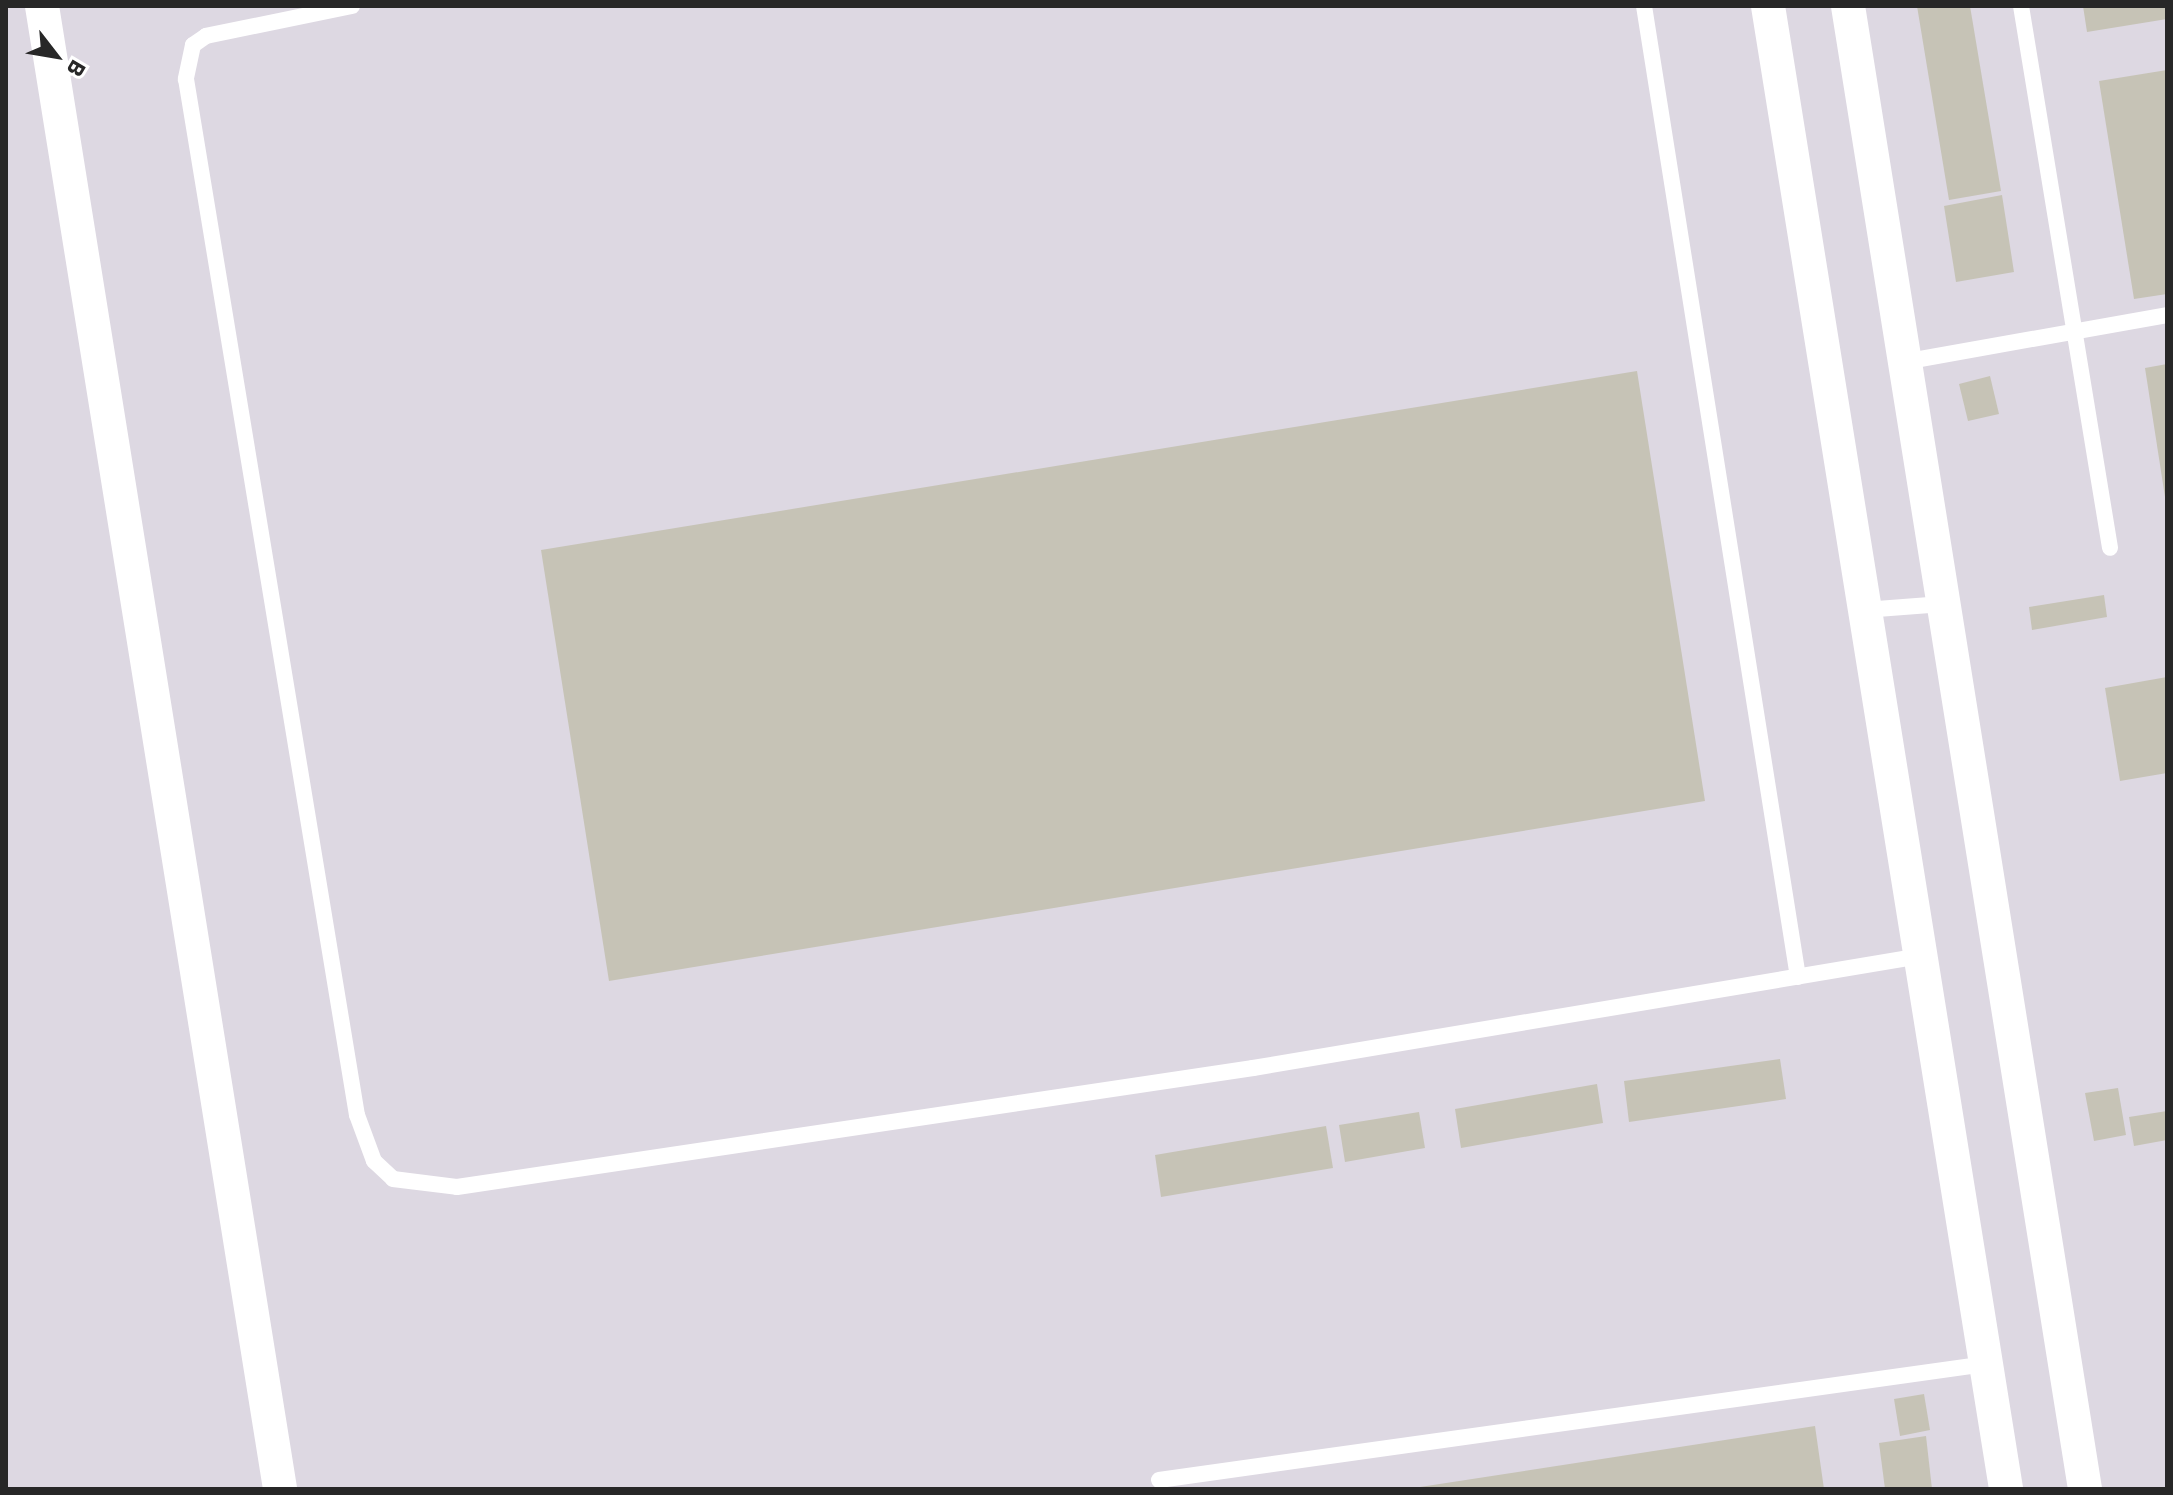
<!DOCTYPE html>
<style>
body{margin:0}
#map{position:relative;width:2173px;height:1495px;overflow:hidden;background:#ebe6d6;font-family:"IBM Plex Sans",sans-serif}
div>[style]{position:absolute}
.industrial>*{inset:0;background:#ddd8e2}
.building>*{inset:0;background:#c6c3b6}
.service>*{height:16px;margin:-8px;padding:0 8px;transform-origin:8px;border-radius:8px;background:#fff}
.minor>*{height:34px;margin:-17px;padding:0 17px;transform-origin:17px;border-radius:17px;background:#fff}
span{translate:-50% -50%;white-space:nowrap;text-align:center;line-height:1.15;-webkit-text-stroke:8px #fff;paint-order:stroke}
.frame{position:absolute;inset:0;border:8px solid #272727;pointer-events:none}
.north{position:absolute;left:16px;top:16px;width:80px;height:80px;-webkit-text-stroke:6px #fff;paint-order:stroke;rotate:121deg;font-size:22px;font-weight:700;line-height:32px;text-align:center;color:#272727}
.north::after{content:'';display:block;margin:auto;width:28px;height:36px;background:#272727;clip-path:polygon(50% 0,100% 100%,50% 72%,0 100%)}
</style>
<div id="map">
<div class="industrial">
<i style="clip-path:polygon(6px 6px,2167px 6px,2167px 1489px,6px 1489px)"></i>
</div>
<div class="building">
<i style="clip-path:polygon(1917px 6px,1970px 6px,2001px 191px,1949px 200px)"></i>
<i style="clip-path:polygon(2083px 6px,2167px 6px,2167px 19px,2087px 32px)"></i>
<i style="clip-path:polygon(2167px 70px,2167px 294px,2134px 299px,2099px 81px)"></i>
<i style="clip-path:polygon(2002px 195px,2014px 272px,1956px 282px,1944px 206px)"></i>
<i style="clip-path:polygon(2167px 364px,2167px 497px,2165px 497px,2145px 368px)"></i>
<i style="clip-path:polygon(1637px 371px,1705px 801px,609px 981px,541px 550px)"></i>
<i style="clip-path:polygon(1990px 376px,1999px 414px,1968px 421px,1959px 384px)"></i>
<i style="clip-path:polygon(2104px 595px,2107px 617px,2032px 630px,2029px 607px)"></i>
<i style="clip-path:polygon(2167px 677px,2167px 773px,2120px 781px,2105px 688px)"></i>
<i style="clip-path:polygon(1780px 1059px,1786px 1099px,1629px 1122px,1624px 1081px)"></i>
<i style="clip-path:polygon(1597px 1084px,1603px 1123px,1461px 1148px,1455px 1109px)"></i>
<i style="clip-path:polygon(2118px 1088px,2126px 1135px,2094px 1141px,2085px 1093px)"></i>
<i style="clip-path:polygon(2167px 1111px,2167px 1140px,2134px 1146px,2129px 1117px)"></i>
<i style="clip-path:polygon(1419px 1112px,1425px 1148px,1345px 1162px,1339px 1125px)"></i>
<i style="clip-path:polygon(1326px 1126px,1333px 1168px,1161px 1197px,1155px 1155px)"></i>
<i style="clip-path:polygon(1924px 1394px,1930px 1430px,1900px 1436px,1894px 1399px)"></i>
<i style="clip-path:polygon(1815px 1426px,1824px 1489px,1420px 1489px,1420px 1487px)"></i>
<i style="clip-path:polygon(1926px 1436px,1932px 1489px,1885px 1489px,1879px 1443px)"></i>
</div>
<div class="service">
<i style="left:352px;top:6px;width:149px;rotate:168.4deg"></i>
<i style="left:206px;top:36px;width:16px;rotate:145deg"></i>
<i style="left:193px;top:45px;width:35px;rotate:102deg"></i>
<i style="left:186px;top:79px;width:1050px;rotate:80.63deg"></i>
<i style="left:357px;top:1115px;width:49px;rotate:69.7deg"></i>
<i style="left:374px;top:1161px;width:26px;rotate:43deg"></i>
<i style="left:393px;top:1179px;width:64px;rotate:7.1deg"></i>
<i style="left:457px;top:1187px;width:805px;rotate:-8.5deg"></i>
<i style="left:1253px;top:1068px;width:676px;rotate:-9.53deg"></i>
<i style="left:1644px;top:6px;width:983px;rotate:80.99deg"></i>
<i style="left:2021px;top:6px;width:549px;rotate:80.67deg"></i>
<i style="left:1909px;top:361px;width:262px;rotate:-10.1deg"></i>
<i style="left:1864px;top:610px;width:79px;rotate:-4.3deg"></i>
<i style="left:1159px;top:1480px;width:834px;rotate:-7.99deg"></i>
</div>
<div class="minor">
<i style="left:42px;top:6px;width:1502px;rotate:80.88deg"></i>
<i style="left:1768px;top:6px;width:1502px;rotate:80.88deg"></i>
<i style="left:1848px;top:6px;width:1502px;rotate:80.92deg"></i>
</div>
<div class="frame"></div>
<div class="north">B</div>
</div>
